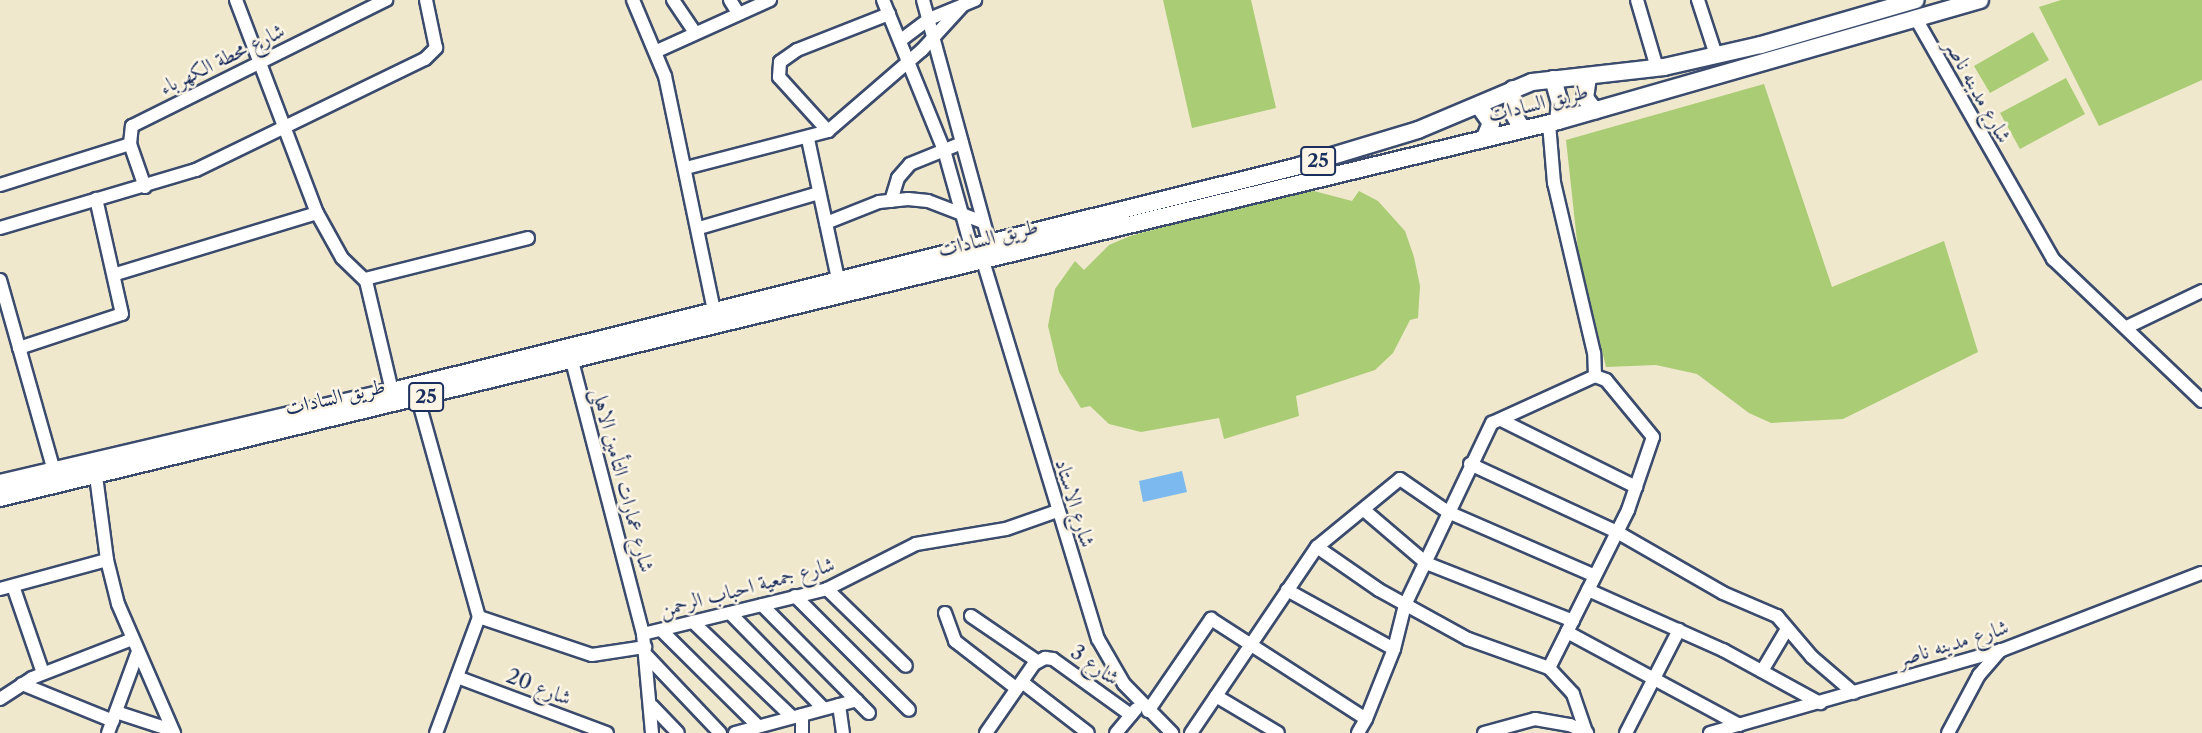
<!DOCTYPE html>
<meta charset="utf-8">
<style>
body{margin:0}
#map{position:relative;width:2202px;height:733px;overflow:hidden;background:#efe8cc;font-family:"Libre Caslon Text",Amiri,serif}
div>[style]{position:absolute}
.green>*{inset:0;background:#a9cc75}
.water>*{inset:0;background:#7cb9ef}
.roads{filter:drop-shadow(2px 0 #3b4b6e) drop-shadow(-2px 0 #3b4b6e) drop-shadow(0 2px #3b4b6e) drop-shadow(0 -2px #3b4b6e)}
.minor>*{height:12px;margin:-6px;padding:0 6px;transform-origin:6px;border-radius:6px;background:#fff}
.major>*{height:16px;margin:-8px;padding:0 8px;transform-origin:8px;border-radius:8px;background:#fff}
span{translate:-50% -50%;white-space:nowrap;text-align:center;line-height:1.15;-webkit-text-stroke:5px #fcf5e5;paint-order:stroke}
.shield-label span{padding:2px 5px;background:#fcf5e5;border:2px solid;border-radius:5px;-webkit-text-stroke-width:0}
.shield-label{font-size:19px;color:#1b2f5e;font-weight:700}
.street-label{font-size:21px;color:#1b2f5e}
</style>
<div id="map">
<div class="green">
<i style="clip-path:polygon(1163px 0,1251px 0,1276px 108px,1192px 128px)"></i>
<i style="clip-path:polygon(2061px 0,2202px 0,2202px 80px,2099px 126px,2039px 7px)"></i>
<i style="clip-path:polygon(2033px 32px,2049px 60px,1990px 93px,1974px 66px)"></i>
<i style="clip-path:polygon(2066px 78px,2085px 114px,2020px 149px,2000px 113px)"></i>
<i style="clip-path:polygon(1764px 84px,1832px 287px,1944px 241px,1978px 352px,1843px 419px,1771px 423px,1749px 413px,1697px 374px,1656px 365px,1606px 367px,1578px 250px,1566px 140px)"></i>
<i style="clip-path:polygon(1314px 191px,1352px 201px,1359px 191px,1378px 201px,1405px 231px,1414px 257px,1420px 286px,1418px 318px,1410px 320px,1393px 353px,1375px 370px,1296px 396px,1299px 416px,1224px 439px,1219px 418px,1141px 432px,1109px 424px,1090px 406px,1081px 408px,1059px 372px,1048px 326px,1055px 289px,1075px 261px,1084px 270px,1109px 245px,1130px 236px,1291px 193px)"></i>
</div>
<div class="water">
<i style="clip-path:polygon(1182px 471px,1187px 492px,1143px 502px,1139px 481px)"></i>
</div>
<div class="roads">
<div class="minor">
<i style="left:236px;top:0;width:228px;rotate:69.2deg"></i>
<i style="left:317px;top:213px;width:51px;rotate:60.9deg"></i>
<i style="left:342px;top:258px;width:33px;rotate:44deg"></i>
<i style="left:366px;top:281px;width:113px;rotate:76.7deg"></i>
<i style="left:633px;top:0;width:82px;rotate:67.2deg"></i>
<i style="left:665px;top:76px;width:239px;rotate:78.2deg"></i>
<i style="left:673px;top:0;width:37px;rotate:56deg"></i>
<i style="left:730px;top:0;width:15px;rotate:58deg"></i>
<i style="left:883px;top:0;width:162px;rotate:67.9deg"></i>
<i style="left:944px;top:150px;width:100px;rotate:74.3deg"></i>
<i style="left:923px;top:0;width:251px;rotate:74.7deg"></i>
<i style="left:1637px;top:0;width:71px;rotate:73.6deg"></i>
<i style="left:1698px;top:0;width:58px;rotate:71.9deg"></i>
<i style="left:1915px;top:17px;width:279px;rotate:60.3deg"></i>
<i style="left:2053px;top:259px;width:206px;rotate:43.6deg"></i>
<i style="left:901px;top:40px;width:35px;rotate:-37deg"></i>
<i style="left:929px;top:19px;width:50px;rotate:-22.4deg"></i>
<i style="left:657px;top:51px;width:124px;rotate:-24.3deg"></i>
<i style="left:828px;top:131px;width:73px;rotate:-132.2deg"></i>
<i style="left:779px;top:77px;width:15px;rotate:-86deg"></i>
<i style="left:780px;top:62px;width:21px;rotate:-35deg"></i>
<i style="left:797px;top:50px;width:99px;rotate:-21.4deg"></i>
<i style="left:808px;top:139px;width:143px;rotate:77.9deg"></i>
<i style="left:686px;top:168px;width:147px;rotate:-14.6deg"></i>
<i style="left:828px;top:131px;width:124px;rotate:-40.8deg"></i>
<i style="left:922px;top:50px;width:62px;rotate:-47.6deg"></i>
<i style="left:0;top:185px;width:136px;rotate:-17.5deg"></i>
<i style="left:145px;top:187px;width:46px;rotate:-109.2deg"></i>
<i style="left:130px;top:144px;width:18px;rotate:-84deg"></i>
<i style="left:132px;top:126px;width:284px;rotate:-26.4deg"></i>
<i style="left:891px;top:201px;width:24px;rotate:-73deg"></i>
<i style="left:898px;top:178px;width:18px;rotate:-49deg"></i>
<i style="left:910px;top:164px;width:56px;rotate:-22deg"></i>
<i style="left:826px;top:223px;width:57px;rotate:-21.6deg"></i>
<i style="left:879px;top:202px;width:29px;rotate:-6deg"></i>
<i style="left:908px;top:199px;width:20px;rotate:6deg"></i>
<i style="left:928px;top:201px;width:59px;rotate:20.9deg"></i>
<i style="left:0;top:228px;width:204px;rotate:-16.5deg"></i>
<i style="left:196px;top:170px;width:254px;rotate:-25.9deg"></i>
<i style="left:425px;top:59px;width:16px;rotate:-45deg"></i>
<i style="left:436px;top:48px;width:49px;rotate:-101.8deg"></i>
<i style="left:699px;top:228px;width:125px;rotate:-16.3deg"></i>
<i style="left:983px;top:261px;width:395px;rotate:73.1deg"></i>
<i style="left:1098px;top:639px;width:52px;rotate:60deg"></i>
<i style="left:1124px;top:684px;width:69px;rotate:45.6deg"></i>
<i style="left:116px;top:274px;width:210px;rotate:-16.9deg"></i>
<i style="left:365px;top:279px;width:168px;rotate:-14.1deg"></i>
<i style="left:0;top:280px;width:198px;rotate:74.2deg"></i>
<i style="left:2127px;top:327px;width:83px;rotate:-25.6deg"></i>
<i style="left:19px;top:348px;width:108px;rotate:-18.3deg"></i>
<i style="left:122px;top:314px;width:118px;rotate:-102.7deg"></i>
<i style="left:572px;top:361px;width:282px;rotate:75.4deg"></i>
<i style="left:643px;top:634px;width:99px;rotate:84.8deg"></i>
<i style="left:418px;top:399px;width:226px;rotate:74.4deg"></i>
<i style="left:479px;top:617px;width:124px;rotate:110.3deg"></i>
<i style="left:1501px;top:420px;width:151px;rotate:26.4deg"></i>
<i style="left:1470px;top:464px;width:162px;rotate:24.8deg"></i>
<i style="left:1617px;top:532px;width:122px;rotate:29.9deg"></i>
<i style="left:1723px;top:593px;width:59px;rotate:23.1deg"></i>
<i style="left:1777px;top:616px;width:54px;rotate:49.5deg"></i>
<i style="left:1812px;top:657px;width:55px;rotate:40.6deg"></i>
<i style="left:96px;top:476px;width:85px;rotate:82.5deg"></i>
<i style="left:107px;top:560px;width:45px;rotate:76deg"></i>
<i style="left:118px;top:604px;width:141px;rotate:66.5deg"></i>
<i style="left:1364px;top:510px;width:82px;rotate:40.5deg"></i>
<i style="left:1426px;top:563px;width:158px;rotate:21.5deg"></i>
<i style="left:1317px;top:547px;width:75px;rotate:34.7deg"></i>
<i style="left:1379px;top:590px;width:102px;rotate:28.8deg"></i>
<i style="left:1468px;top:639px;width:86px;rotate:19.7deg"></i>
<i style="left:1549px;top:668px;width:35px;rotate:47deg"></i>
<i style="left:1573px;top:694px;width:40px;rotate:71.1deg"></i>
<i style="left:13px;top:586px;width:92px;rotate:71deg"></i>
<i style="left:0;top:589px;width:111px;rotate:-15.2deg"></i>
<i style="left:827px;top:589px;width:110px;rotate:44.3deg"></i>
<i style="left:1287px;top:590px;width:122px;rotate:28.9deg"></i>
<i style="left:1394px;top:649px;width:75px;rotate:111.8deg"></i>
<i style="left:1588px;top:590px;width:148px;rotate:24deg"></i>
<i style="left:1723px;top:650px;width:111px;rotate:28.7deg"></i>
<i style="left:795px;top:596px;width:161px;rotate:45deg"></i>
<i style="left:762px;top:605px;width:152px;rotate:45.3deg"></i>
<i style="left:730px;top:613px;width:134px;rotate:45.6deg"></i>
<i style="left:945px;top:613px;width:30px;rotate:70deg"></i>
<i style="left:955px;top:641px;width:78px;rotate:37.7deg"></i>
<i style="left:971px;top:616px;width:80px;rotate:34.3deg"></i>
<i style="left:479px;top:617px;width:119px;rotate:18.6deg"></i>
<i style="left:592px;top:655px;width:54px;rotate:-8.6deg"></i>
<i style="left:693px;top:622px;width:137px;rotate:43.8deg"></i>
<i style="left:661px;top:630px;width:135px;rotate:44.7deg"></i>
<i style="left:1567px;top:632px;width:196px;rotate:28.3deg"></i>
<i style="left:643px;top:634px;width:189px;rotate:-13.7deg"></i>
<i style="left:827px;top:589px;width:100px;rotate:-26.8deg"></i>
<i style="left:916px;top:544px;width:91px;rotate:-9.5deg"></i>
<i style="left:1006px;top:529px;width:54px;rotate:-19.4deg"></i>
<i style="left:1394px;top:649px;width:45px;rotate:-76deg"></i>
<i style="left:1405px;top:605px;width:202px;rotate:-64.5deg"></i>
<i style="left:1492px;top:423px;width:113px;rotate:-24.5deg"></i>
<i style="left:1595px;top:376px;width:23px;rotate:-92deg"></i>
<i style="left:1594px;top:353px;width:175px;rotate:-103.2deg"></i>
<i style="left:1554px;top:183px;width:60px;rotate:-94.8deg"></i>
<i style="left:647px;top:656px;width:106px;rotate:46.5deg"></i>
<i style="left:1549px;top:668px;width:177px;rotate:-63.4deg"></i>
<i style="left:1628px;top:510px;width:77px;rotate:-71.1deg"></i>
<i style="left:1653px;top:437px;width:74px;rotate:-129.5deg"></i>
<i style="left:1606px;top:380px;width:12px;rotate:-160deg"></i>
<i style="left:1762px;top:671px;width:49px;rotate:-59.2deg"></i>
<i style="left:457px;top:677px;width:160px;rotate:20.5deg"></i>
<i style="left:1022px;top:682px;width:83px;rotate:37.7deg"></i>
<i style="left:22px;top:684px;width:98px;rotate:22.1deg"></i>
<i style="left:1216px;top:696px;width:72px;rotate:30.8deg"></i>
<i style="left:0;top:699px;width:38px;rotate:-33deg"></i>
<i style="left:32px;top:678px;width:105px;rotate:-21.2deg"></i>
<i style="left:839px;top:705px;width:28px;rotate:82deg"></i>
<i style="left:652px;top:706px;width:37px;rotate:46deg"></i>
<i style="left:1148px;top:711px;width:112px;rotate:-55.6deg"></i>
<i style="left:1211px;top:619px;width:184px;rotate:32.8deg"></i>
<i style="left:1366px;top:719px;width:16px;rotate:120deg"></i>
<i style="left:116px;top:712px;width:58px;rotate:18.1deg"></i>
<i style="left:802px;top:715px;width:18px;rotate:90deg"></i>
<i style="left:108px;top:733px;width:84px;rotate:-69.8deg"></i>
<i style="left:735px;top:733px;width:126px;rotate:-15.1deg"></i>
<i style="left:986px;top:733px;width:84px;rotate:-55.2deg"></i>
<i style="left:1034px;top:664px;width:13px;rotate:-29deg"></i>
<i style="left:1045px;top:658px;width:8px;rotate:7deg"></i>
<i style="left:1053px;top:659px;width:96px;rotate:35.7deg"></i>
<i style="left:1116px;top:733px;width:31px;rotate:-50deg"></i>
<i style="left:1191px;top:733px;width:225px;rotate:-55.9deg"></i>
<i style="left:1317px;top:547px;width:107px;rotate:-39.3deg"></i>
<i style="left:1400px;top:479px;width:58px;rotate:34.5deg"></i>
<i style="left:1448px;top:512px;width:160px;rotate:23.5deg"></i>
<i style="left:1484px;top:733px;width:53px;rotate:-15.4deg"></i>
<i style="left:1535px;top:719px;width:36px;rotate:10deg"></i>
<i style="left:1570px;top:725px;width:19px;rotate:25deg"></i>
<i style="left:1626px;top:733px;width:116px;rotate:-62.8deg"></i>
<i style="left:1710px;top:733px;width:304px;rotate:-15.9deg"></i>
<i style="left:2002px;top:650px;width:214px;rotate:-21.1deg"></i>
<i style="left:1948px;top:733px;width:66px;rotate:-61.9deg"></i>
<i style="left:1979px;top:675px;width:33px;rotate:-49deg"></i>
</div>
<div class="major">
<i style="left:1588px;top:77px;width:21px;rotate:98deg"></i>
<i style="left:1585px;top:98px;width:16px;rotate:52deg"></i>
<i style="left:1553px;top:79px;width:26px;rotate:74deg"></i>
<i style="left:1560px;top:104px;width:17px;rotate:97deg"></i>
<i style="left:1513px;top:89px;width:22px;rotate:93deg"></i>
<i style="left:1512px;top:111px;width:21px;rotate:61deg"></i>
<i style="left:1479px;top:106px;width:21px;rotate:55deg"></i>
<i style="left:1491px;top:123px;width:15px;rotate:113deg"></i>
<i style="left:0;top:483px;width:403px;rotate:-13.2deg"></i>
<i style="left:392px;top:391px;width:934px;rotate:-13.93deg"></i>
<i style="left:1299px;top:166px;width:124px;rotate:-16.8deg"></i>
<i style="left:1418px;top:130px;width:124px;rotate:-22.8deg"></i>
<i style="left:1532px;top:82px;width:133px;rotate:-6.5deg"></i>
<i style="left:1664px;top:67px;width:99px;rotate:-12.8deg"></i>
<i style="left:1761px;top:45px;width:161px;rotate:-16.2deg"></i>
<i style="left:0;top:498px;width:1603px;rotate:-13.6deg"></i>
<i style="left:1558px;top:121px;width:439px;rotate:-16deg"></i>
</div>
</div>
<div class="shield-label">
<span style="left:1318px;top:161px">25</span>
<span style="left:426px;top:397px">25</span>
</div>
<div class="street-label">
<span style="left:222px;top:59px;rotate:-26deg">شارع محطة الكهرباء</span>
<span style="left:1978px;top:91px;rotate:61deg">شارع مدينه ناصر</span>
<span style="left:1538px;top:103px;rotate:-14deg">طريق السادات</span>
<span style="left:988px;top:238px;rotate:-14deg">طريق السادات</span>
<span style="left:335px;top:397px;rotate:-13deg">طريق السادات</span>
<span style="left:623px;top:480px;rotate:75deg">شارع عمارات التأمين الاهلى</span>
<span style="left:1075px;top:503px;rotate:73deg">شارع الاستاد</span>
<span style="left:747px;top:587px;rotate:-15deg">شارع جمعية احباب الرحمن</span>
<span style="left:1953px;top:643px;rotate:-17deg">شارع مدينه ناصر</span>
<span style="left:1095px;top:665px;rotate:35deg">شارع 3</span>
<span style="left:539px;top:687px;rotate:21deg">شارع 20</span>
</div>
</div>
